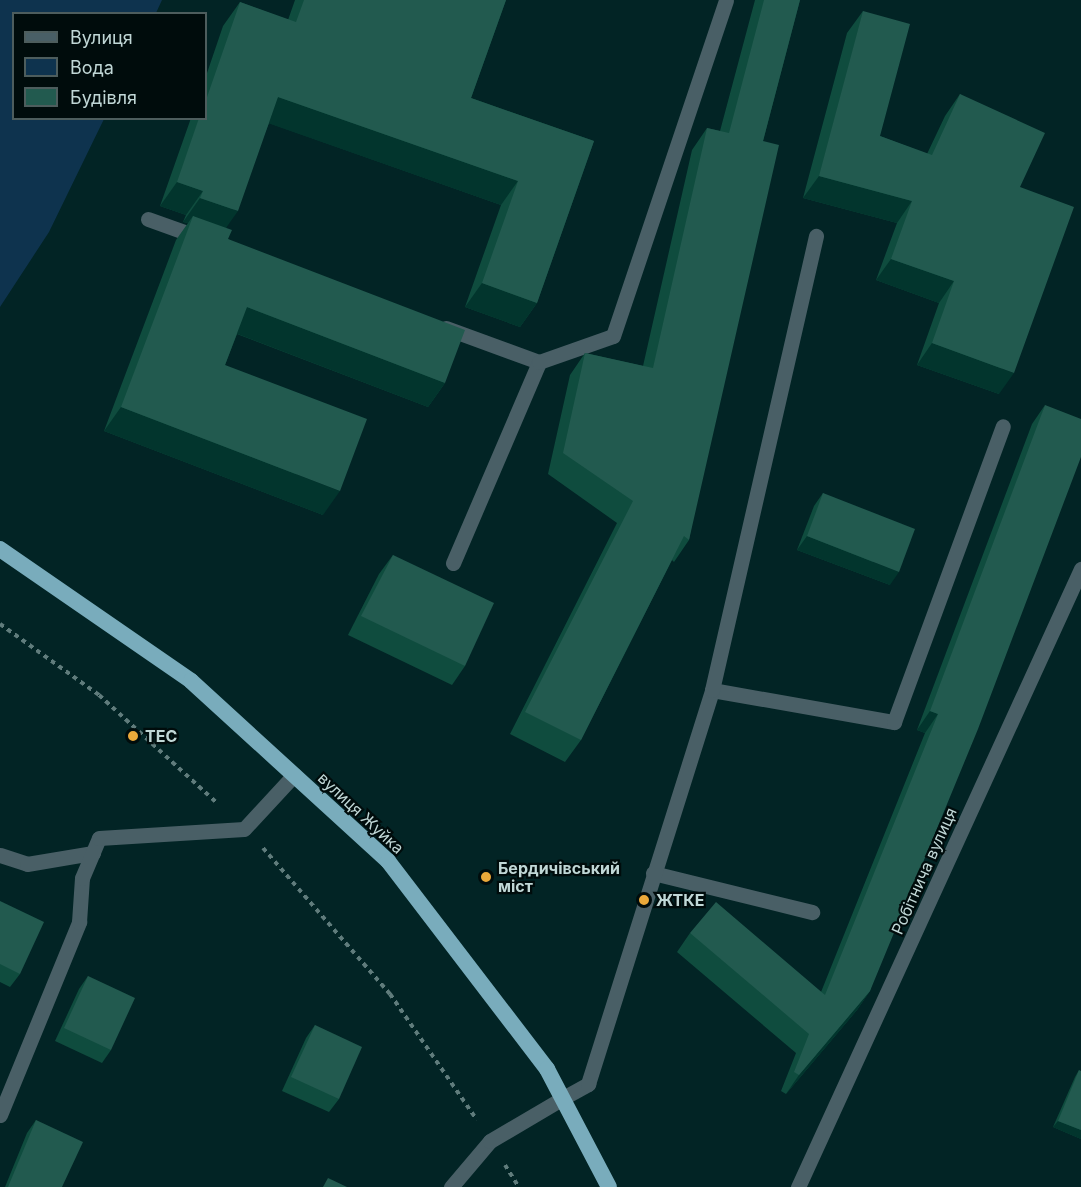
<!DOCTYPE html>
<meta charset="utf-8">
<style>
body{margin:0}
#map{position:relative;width:1081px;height:1187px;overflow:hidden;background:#022425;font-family:Inter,sans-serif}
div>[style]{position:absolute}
.water>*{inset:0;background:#0e334e}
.path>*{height:4px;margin-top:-2px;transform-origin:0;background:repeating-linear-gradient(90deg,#607c7c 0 4.5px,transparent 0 9px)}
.service>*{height:15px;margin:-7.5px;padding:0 7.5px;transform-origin:7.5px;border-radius:7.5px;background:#495f66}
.minor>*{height:15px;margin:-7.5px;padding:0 7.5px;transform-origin:7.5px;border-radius:7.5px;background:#495f66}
.trunk>*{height:16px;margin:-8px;padding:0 8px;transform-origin:8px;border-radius:8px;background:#79acbc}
.wall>*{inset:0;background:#0f4c3e}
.shaded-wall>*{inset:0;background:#02352d}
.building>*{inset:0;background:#225a4f}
.dots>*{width:16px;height:16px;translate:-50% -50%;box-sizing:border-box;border:3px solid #000c0c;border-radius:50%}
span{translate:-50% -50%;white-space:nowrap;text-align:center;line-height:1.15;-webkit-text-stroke:4.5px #000c0c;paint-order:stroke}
.poi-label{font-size:16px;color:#c0d7d6;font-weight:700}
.left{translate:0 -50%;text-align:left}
.street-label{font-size:16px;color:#c0d7d6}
.legend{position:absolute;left:12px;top:12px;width:195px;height:108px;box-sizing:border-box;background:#000c0c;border:2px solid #4d5d5d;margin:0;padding:8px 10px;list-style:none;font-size:18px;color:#c0d7d6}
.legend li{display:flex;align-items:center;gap:12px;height:30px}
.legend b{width:30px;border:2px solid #4d5d5d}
</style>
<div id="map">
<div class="water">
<i style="clip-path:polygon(0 0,162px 0,156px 13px,14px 14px,14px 118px,104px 119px,49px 232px,0 307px)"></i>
</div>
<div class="path">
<i style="left:0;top:624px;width:122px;rotate:35.6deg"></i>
<i style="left:99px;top:695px;width:160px;rotate:42.5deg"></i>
<i style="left:263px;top:848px;width:194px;rotate:49deg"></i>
<i style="left:390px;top:994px;width:153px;rotate:55.4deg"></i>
<i style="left:505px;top:1165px;width:26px;rotate:58deg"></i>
</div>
<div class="service">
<i style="left:148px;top:219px;width:56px;rotate:19.7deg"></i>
<i style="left:446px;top:328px;width:99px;rotate:20.1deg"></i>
<i style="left:453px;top:563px;width:219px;rotate:-66.8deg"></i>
<i style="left:539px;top:362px;width:78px;rotate:-19.4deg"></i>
<i style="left:613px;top:336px;width:354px;rotate:-71.4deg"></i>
<i style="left:712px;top:690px;width:185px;rotate:10deg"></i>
<i style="left:894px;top:722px;width:315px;rotate:-69.8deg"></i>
<i style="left:0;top:855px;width:28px;rotate:18deg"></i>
<i style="left:27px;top:864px;width:67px;rotate:-9.5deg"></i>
<i style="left:653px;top:873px;width:164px;rotate:13.8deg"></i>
<i style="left:563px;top:1098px;width:29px;rotate:-29deg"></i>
<i style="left:588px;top:1084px;width:413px;rotate:-72.5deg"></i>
<i style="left:712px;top:690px;width:466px;rotate:-77.1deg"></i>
</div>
<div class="minor">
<i style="left:0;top:1115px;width:209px;rotate:-67.7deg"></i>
<i style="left:79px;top:922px;width:44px;rotate:-86.1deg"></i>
<i style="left:82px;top:878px;width:43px;rotate:-67deg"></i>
<i style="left:99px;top:838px;width:145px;rotate:-3.6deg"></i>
<i style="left:244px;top:829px;width:74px;rotate:-47.2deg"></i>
<i style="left:451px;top:1187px;width:60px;rotate:-49.7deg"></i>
<i style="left:490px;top:1141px;width:85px;rotate:-30.5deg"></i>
<i style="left:798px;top:1187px;width:680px;rotate:-65.4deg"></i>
</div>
<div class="trunk">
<i style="left:0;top:549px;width:232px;rotate:34.6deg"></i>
<i style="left:191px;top:681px;width:267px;rotate:42.4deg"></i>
<i style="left:388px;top:861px;width:262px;rotate:52.6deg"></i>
<i style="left:547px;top:1069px;width:133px;rotate:62.3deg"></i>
</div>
<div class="wall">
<i style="clip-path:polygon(295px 0,506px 0,471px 98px,594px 141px,537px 303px,520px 327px,465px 307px,501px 205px,269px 123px,226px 228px,228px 239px,445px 383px,428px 407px,237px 334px,225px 365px,323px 515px,104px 431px,176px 240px,188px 223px,183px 222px,186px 215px,160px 206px,191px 118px,206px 118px,206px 76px,223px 26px,240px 2px,288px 20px)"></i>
<i style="clip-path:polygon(755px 0,800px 0,763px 141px,689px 540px,674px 562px,672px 560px,581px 740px,565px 762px,510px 734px,617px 523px,548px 474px,570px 375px,585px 353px,643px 366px,692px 150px,707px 128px,720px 131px)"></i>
<i style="clip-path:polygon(863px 11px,880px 136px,927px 154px,945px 116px,960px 94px,1020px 187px,999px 394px,917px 365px,939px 303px,876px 280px,897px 223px,803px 198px,847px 33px)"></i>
<i style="clip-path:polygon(1045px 405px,870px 991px,857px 1010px,786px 1094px,781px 1091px,796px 1053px,677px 952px,690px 933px,821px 992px,925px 733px,917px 730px,1032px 424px)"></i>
<i style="clip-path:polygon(823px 493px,890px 585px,797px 550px,814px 506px)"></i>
<i style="clip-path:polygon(393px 555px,465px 666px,452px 685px,348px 635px,379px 574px)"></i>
<i style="clip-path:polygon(0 901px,20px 974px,10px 987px,0 982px)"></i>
<i style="clip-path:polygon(88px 976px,111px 1050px,102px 1063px,55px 1041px,79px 989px)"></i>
<i style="clip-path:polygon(315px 1025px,339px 1099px,329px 1112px,282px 1091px,306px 1038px)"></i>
<i style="clip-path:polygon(1079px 1070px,1081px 1139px,1053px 1127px,1075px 1077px)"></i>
<i style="clip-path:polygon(36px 1120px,62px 1187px,5px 1187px,27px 1133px)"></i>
</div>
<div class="shaded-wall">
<i style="clip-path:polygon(278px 97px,518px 181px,501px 205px,262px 121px)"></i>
<i style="clip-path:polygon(819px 176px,912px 201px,897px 223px,803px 198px)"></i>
<i style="clip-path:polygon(177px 182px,203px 191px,186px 215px,160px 206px)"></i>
<i style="clip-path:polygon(200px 198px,238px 211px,221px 235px,193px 216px,188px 223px,183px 222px)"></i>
<i style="clip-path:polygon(891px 259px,954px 281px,939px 303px,876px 280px)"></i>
<i style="clip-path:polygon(482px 283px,537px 303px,520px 327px,465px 307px)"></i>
<i style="clip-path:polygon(247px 307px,445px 383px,428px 407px,230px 331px)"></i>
<i style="clip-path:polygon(932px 343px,1014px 373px,999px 394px,917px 365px)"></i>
<i style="clip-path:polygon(121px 407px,340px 491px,323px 515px,104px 431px)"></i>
<i style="clip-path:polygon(807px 536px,899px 572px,890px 585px,797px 550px)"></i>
<i style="clip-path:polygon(930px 711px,938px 714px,925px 733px,917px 730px)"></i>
<i style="clip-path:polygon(870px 991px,857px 1010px,786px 1094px,799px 1075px)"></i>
<i style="clip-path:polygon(1058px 1121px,1081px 1130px,1081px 1139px,1053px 1127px)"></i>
</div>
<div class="building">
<i style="clip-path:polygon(304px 0,506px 0,471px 98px,594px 141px,537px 303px,482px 283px,518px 181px,278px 97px,238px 211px,200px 198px,203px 191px,177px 182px,199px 118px,206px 118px,206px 100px,240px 2px,296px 22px)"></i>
<i style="clip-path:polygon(764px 0,800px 0,763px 141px,779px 145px,689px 540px,684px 536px,581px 740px,525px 712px,633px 501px,563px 453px,585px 353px,653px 368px,707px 128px,729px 133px)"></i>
<i style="clip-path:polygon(863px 11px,910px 24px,880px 136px,932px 155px,960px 94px,1045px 133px,1020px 187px,1074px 207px,1014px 373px,932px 343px,954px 281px,891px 259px,912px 201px,819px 176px)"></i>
<i style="clip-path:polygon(193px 216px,232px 230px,228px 239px,465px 330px,445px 383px,247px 307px,225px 365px,367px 419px,340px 491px,121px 407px)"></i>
<i style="clip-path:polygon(1045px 405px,1081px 419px,1081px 457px,978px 729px,870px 991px,799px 1075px,794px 1072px,809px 1034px,690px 933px,716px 902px,825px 995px,938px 714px,930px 711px)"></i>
<i style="clip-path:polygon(823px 493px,915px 529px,899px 572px,807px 536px)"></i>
<i style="clip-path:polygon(393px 555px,494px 603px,465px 666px,361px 616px)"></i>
<i style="clip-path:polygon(0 901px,44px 922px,20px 974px,0 964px)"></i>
<i style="clip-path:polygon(88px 976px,135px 998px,111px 1050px,64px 1028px)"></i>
<i style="clip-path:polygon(315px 1025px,362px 1047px,339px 1099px,291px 1077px)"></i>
<i style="clip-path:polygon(1079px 1070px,1081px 1071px,1081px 1130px,1058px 1121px)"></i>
<i style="clip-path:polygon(36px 1120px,83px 1142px,62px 1187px,8px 1187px)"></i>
<i style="clip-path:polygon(328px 1178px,347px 1187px,323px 1187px)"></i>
</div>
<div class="dots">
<i style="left:133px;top:736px;background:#eba93a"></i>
<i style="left:486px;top:877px;background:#eba93a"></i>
<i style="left:644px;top:900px;background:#eba93a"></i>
</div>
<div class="poi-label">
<span class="left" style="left:145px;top:736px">ТЕС</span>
<span class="left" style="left:498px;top:877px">Бердичівський<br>міст</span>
<span class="left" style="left:656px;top:900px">ЖТКЕ</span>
</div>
<div class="street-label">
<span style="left:361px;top:813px;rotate:43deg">вулиця Жуйка</span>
<span style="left:924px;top:871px;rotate:-66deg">Робітнича вулиця</span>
</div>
<ul class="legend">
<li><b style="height:8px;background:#495f66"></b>Вулиця</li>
<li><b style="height:16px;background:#0e334e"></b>Вода</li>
<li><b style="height:16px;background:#225a4f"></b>Будівля</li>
</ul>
</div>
